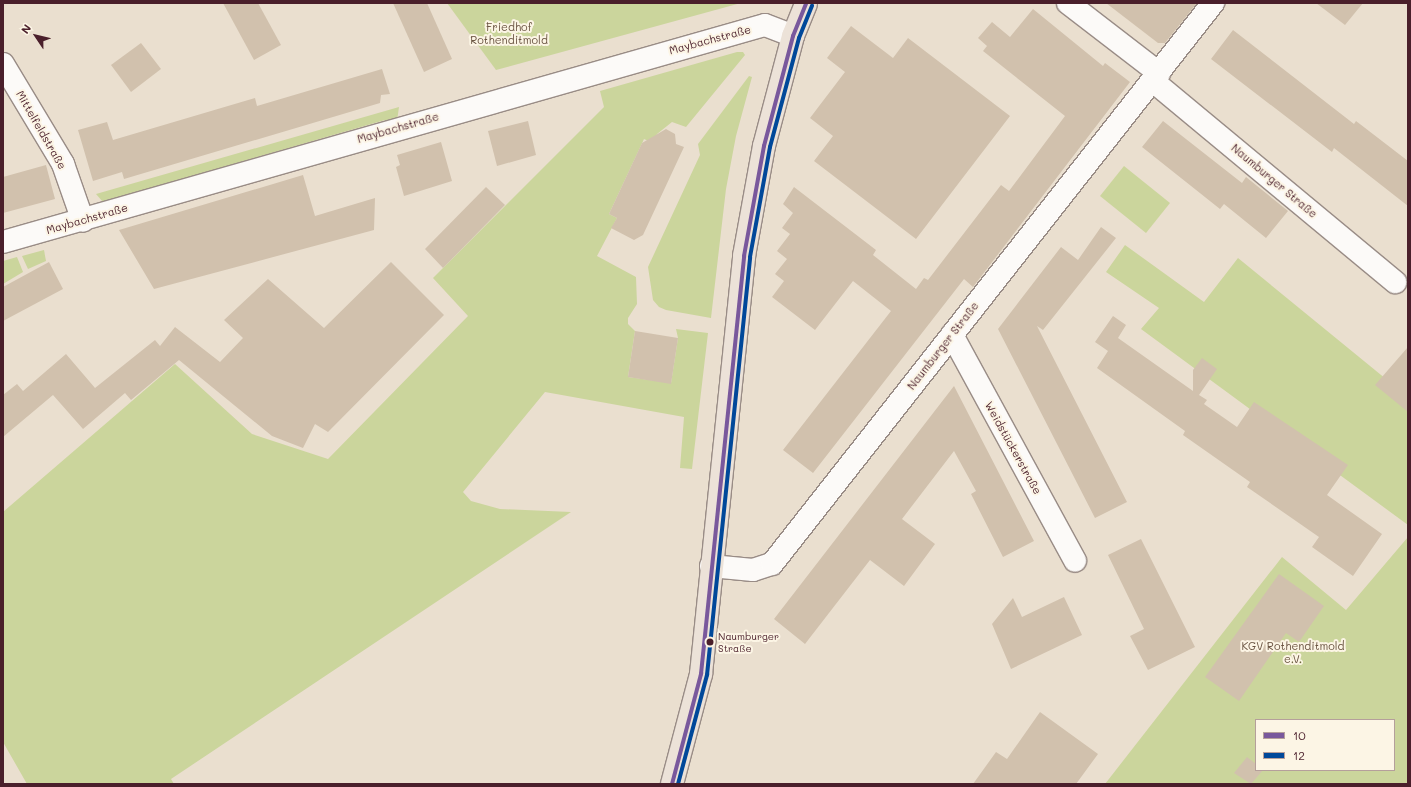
<!DOCTYPE html>
<meta charset="utf-8">
<style>
body{margin:0}
#map{position:relative;width:1411px;height:787px;overflow:hidden;background:#eadfcf;font-family:Mali,sans-serif}
div>[style]{position:absolute}
.green>*{inset:0;background:#cbd59c}
.building>*{inset:0;background:#d1c1ad}
.roads{filter:drop-shadow(1px 0 #998c86) drop-shadow(-1px 0 #998c86) drop-shadow(0 1px #998c86) drop-shadow(0 -1px #998c86)}
.minor>*{height:22px;margin:-11px;padding:0 11px;transform-origin:11px;border-radius:11px;background:#fcfaf8}
.major>*{height:22px;margin:-11px;padding:0 11px;transform-origin:11px;border-radius:11px;background:#ece2d8}
.bus-1>*{height:4px;margin:-2px;padding:0 2px;transform-origin:2px;border-radius:2px;background:#79589c}
.bus-2>*{height:4px;margin:-2px;padding:0 2px;transform-origin:2px;border-radius:2px;background:#00489a}
.dots>*{width:11px;height:11px;translate:-50% -50%;box-sizing:border-box;border:2px solid #fcf5e5;border-radius:50%}
span{translate:-50% -50%;white-space:nowrap;text-align:center;line-height:1.15;-webkit-text-stroke:4px #fcf5e5;paint-order:stroke}
.bus-label{font-size:10px;color:#4a1f2b}
.left{translate:0 -50%;text-align:left}
.park-label{font-size:11px;color:#695341}
.street-label{font-size:11px;color:#4a1f2b}
.frame{position:absolute;inset:0;border:4px solid #4a1f2b;pointer-events:none}
.legend{position:absolute;left:1255px;top:719px;width:140px;height:52px;box-sizing:border-box;background:#fcf5e5;border:1px solid #b59f9b;margin:0;padding:5px 7px;list-style:none;font-size:12px;color:#4a1f2b}
.legend li{display:flex;align-items:center;gap:8px;height:20px}
.legend b{width:20px;border:1px solid #b59f9b}
.north{position:absolute;left:16px;top:16px;width:40px;height:40px;-webkit-text-stroke:3px #fcf5e5;paint-order:stroke;rotate:305deg;font-size:11px;font-weight:700;line-height:16px;text-align:center;color:#4a1f2b}
.north::after{content:'';display:block;margin:auto;width:14px;height:18px;background:#4a1f2b;clip-path:polygon(50% 0,100% 100%,50% 72%,0 100%)}
</style>
<div id="map">
<div class="green">
<i style="clip-path:polygon(447px 3px,741px 3px,496px 70px)"></i>
<i style="clip-path:polygon(737px 52px,743px 52px,745px 55px,686px 127px,672px 122px,657px 134px,653px 143px,644px 139px,609px 214px,617px 218px,597px 256px,636px 277px,637px 304px,628px 318px,628px 324px,635px 331px,628px 377px,671px 383px,678px 338px,676px 329px,708px 333px,692px 469px,680px 468px,684px 417px,545px 392px,463px 492px,471px 501px,500px 509px,571px 512px,171px 779px,174px 784px,27px 784px,3px 742px,3px 512px,175px 364px,252px 434px,328px 459px,468px 316px,433px 278px,604px 107px,600px 91px)"></i>
<i style="clip-path:polygon(749px 76px,752px 77px,736px 136px,726px 189px,711px 318px,666px 310px,659px 307px,653px 300px,648px 267px,700px 155px,698px 144px)"></i>
<i style="clip-path:polygon(399px 107px,397px 121px,386px 122px,385px 120px,123px 196px,118px 203px,103px 202px,96px 194px)"></i>
<i style="clip-path:polygon(1124px 166px,1170px 203px,1146px 233px,1100px 196px)"></i>
<i style="clip-path:polygon(1125px 245px,1204px 302px,1238px 258px,1408px 397px,1408px 525px,1141px 329px,1159px 308px,1106px 272px)"></i>
<i style="clip-path:polygon(44px 250px,46px 261px,28px 269px,22px 256px)"></i>
<i style="clip-path:polygon(17px 257px,23px 272px,3px 284px,3px 261px)"></i>
<i style="clip-path:polygon(evenodd,1408px 537px,1408px 784px,1105px 784px,1282px 557px,1346px 610px,1408px 537px,1256px 720px,1394px 720px,1394px 770px,1256px 770px,1256px 720px)"></i>
</div>
<div class="building">
<i style="clip-path:polygon(223px 3px,258px 3px,281px 45px,254px 60px)"></i>
<i style="clip-path:polygon(393px 3px,427px 3px,452px 59px,424px 72px)"></i>
<i style="clip-path:polygon(1106px 3px,1197px 3px,1165px 43px,1158px 43px)"></i>
<i style="clip-path:polygon(1316px 3px,1363px 3px,1345px 25px)"></i>
<i style="clip-path:polygon(1033px 9px,1103px 66px,1105px 63px,1130px 82px,973px 287px,964px 279px,813px 473px,783px 450px,891px 311px,853px 281px,815px 330px,772px 297px,784px 281px,775px 274px,787px 259px,777px 251px,790px 234px,782px 228px,793px 213px,783px 204px,794px 187px,876px 250px,873px 255px,916px 289px,924px 278px,928px 280px,1001px 185px,1009px 191px,1065px 116px,983px 51px,987px 46px,978px 38px,992px 22px,1010px 37px)"></i>
<i style="clip-path:polygon(851px 26px,893px 58px,908px 38px,1010px 116px,916px 239px,814px 161px,833px 136px,810px 118px,845px 72px,827px 58px)"></i>
<i style="clip-path:polygon(1233px 30px,1354px 124px,1356px 121px,1408px 161px,1408px 206px,1334px 148px,1332px 152px,1211px 59px)"></i>
<i style="clip-path:polygon(141px 43px,161px 69px,131px 92px,111px 65px)"></i>
<i style="clip-path:polygon(382px 69px,390px 94px,381px 95px,380px 103px,124px 179px,122px 172px,93px 181px,78px 130px,107px 122px,113px 140px,255px 98px,257px 106px)"></i>
<i style="clip-path:polygon(528px 121px,536px 155px,497px 166px,488px 131px)"></i>
<i style="clip-path:polygon(1163px 121px,1242px 183px,1246px 177px,1288px 211px,1266px 238px,1224px 204px,1220px 209px,1142px 147px)"></i>
<i style="clip-path:polygon(666px 129px,675px 134px,676px 144px,684px 147px,643px 235px,634px 240px,611px 228px,617px 218px,609px 214px,642px 143px)"></i>
<i style="clip-path:polygon(441px 142px,452px 181px,404px 196px,396px 167px,400px 165px,397px 155px)"></i>
<i style="clip-path:polygon(46px 165px,55px 199px,3px 213px,3px 177px)"></i>
<i style="clip-path:polygon(303px 175px,315px 216px,375px 198px,374px 230px,154px 289px,119px 230px)"></i>
<i style="clip-path:polygon(486px 187px,505px 205px,443px 268px,425px 249px)"></i>
<i style="clip-path:polygon(1101px 227px,1116px 238px,1043px 330px,1037px 326px,1127px 502px,1095px 518px,998px 329px,1061px 247px,1078px 260px)"></i>
<i style="clip-path:polygon(49px 262px,63px 289px,3px 321px,3px 287px)"></i>
<i style="clip-path:polygon(391px 262px,444px 315px,328px 432px,315px 424px,303px 448px,272px 436px,179px 360px,131px 400px,125px 393px,83px 429px,53px 395px,3px 437px,3px 395px,17px 384px,23px 391px,66px 354px,95px 388px,155px 340px,160px 346px,175px 327px,220px 362px,243px 338px,224px 320px,268px 279px,324px 328px)"></i>
<i style="clip-path:polygon(1113px 316px,1126px 325px,1118px 338px,1193px 391px,1193px 370px,1202px 358px,1217px 369px,1199px 395px,1207px 400px,1204px 404px,1237px 427px,1254px 402px,1348px 465px,1327px 495px,1382px 534px,1353px 576px,1312px 547px,1319px 537px,1247px 487px,1250px 482px,1183px 435px,1185px 431px,1097px 368px,1108px 351px,1095px 342px)"></i>
<i style="clip-path:polygon(635px 331px,678px 338px,671px 384px,628px 377px)"></i>
<i style="clip-path:polygon(1408px 347px,1408px 412px,1375px 385px)"></i>
<i style="clip-path:polygon(954px 386px,1034px 541px,1003px 557px,971px 494px,976px 491px,954px 451px,902px 519px,935px 544px,904px 586px,870px 560px,805px 644px,774px 619px)"></i>
<i style="clip-path:polygon(1141px 539px,1195px 647px,1148px 670px,1130px 636px,1144px 629px,1108px 555px)"></i>
<i style="clip-path:polygon(1279px 574px,1324px 606px,1299px 642px,1286px 633px,1239px 701px,1205px 677px)"></i>
<i style="clip-path:polygon(1064px 597px,1082px 635px,1011px 669px,992px 624px,1013px 598px,1022px 617px)"></i>
<i style="clip-path:polygon(1040px 712px,1098px 754px,1076px 784px,973px 784px,996px 752px,1007px 759px)"></i>
<i style="clip-path:polygon(1247px 757px,1256px 764px,1256px 770px,1263px 770px,1251px 784px,1234px 773px)"></i>
</div>
<div class="roads">
<div class="minor">
<i style="left:1068px;top:3px;width:115px;rotate:37.6deg"></i>
<i style="left:3px;top:64px;width:117px;rotate:59deg"></i>
<i style="left:63px;top:164px;width:60px;rotate:70.7deg"></i>
<i style="left:1153px;top:81px;width:315px;rotate:39.7deg"></i>
<i style="left:3px;top:242px;width:792px;rotate:-15.9deg"></i>
<i style="left:765px;top:25px;width:30px;rotate:21deg"></i>
<i style="left:952px;top:335px;width:257px;rotate:61.4deg"></i>
<i style="left:711px;top:566px;width:42px;rotate:5.4deg"></i>
<i style="left:753px;top:570px;width:20px;rotate:-18deg"></i>
<i style="left:772px;top:564px;width:714px;rotate:-51.83deg"></i>
</div>
<div class="major">
<i style="left:672px;top:784px;width:114px;rotate:-75.2deg"></i>
<i style="left:701px;top:674px;width:420px;rotate:-84.1deg"></i>
<i style="left:744px;top:256px;width:112px;rotate:-79.7deg"></i>
<i style="left:764px;top:146px;width:114px;rotate:-75.2deg"></i>
<i style="left:793px;top:36px;width:35px;rotate:-68deg"></i>
</div>
</div>
<div class="bus-1">
<i style="left:672px;top:784px;width:114px;rotate:-75.2deg"></i>
<i style="left:701px;top:674px;width:420px;rotate:-84.1deg"></i>
<i style="left:744px;top:256px;width:112px;rotate:-79.7deg"></i>
<i style="left:764px;top:146px;width:114px;rotate:-75.2deg"></i>
<i style="left:793px;top:36px;width:35px;rotate:-68deg"></i>
</div>
<div class="bus-2">
<i style="left:678px;top:784px;width:113px;rotate:-75.1deg"></i>
<i style="left:707px;top:675px;width:420px;rotate:-84.1deg"></i>
<i style="left:750px;top:257px;width:112px;rotate:-79.7deg"></i>
<i style="left:770px;top:147px;width:113px;rotate:-75.1deg"></i>
<i style="left:799px;top:38px;width:35px;rotate:-68deg"></i>
</div>
<div class="dots">
<i style="left:710px;top:642px;background:#4a1f2b"></i>
</div>
<div class="bus-label">
<span class="left" style="left:718px;top:642px">Naumburger<br>Straße</span>
</div>
<div class="park-label">
<span style="left:509px;top:34px">Friedhof<br>Rothenditmold</span>
<span style="left:1293px;top:653px">KGV Rothenditmold<br>e.V.</span>
</div>
<div class="street-label">
<span style="left:710px;top:40px;rotate:-15deg">Maybachstraße</span>
<span style="left:398px;top:128px;rotate:-16deg">Maybachstraße</span>
<span style="left:41px;top:130px;rotate:60deg">Mittelfeldstraße</span>
<span style="left:1274px;top:181px;rotate:40deg">Naumburger Straße</span>
<span style="left:87px;top:219px;rotate:-16deg">Maybachstraße</span>
<span style="left:943px;top:346px;rotate:-52deg">Naumburger Straße</span>
<span style="left:1013px;top:448px;rotate:61deg">Weidstückerstraße</span>
</div>
<div class="frame"></div>
<ul class="legend">
<li><b style="height:5px;background:#79589c"></b>10</li>
<li><b style="height:5px;background:#00489a"></b>12</li>
</ul>
<div class="north">N</div>
</div>
